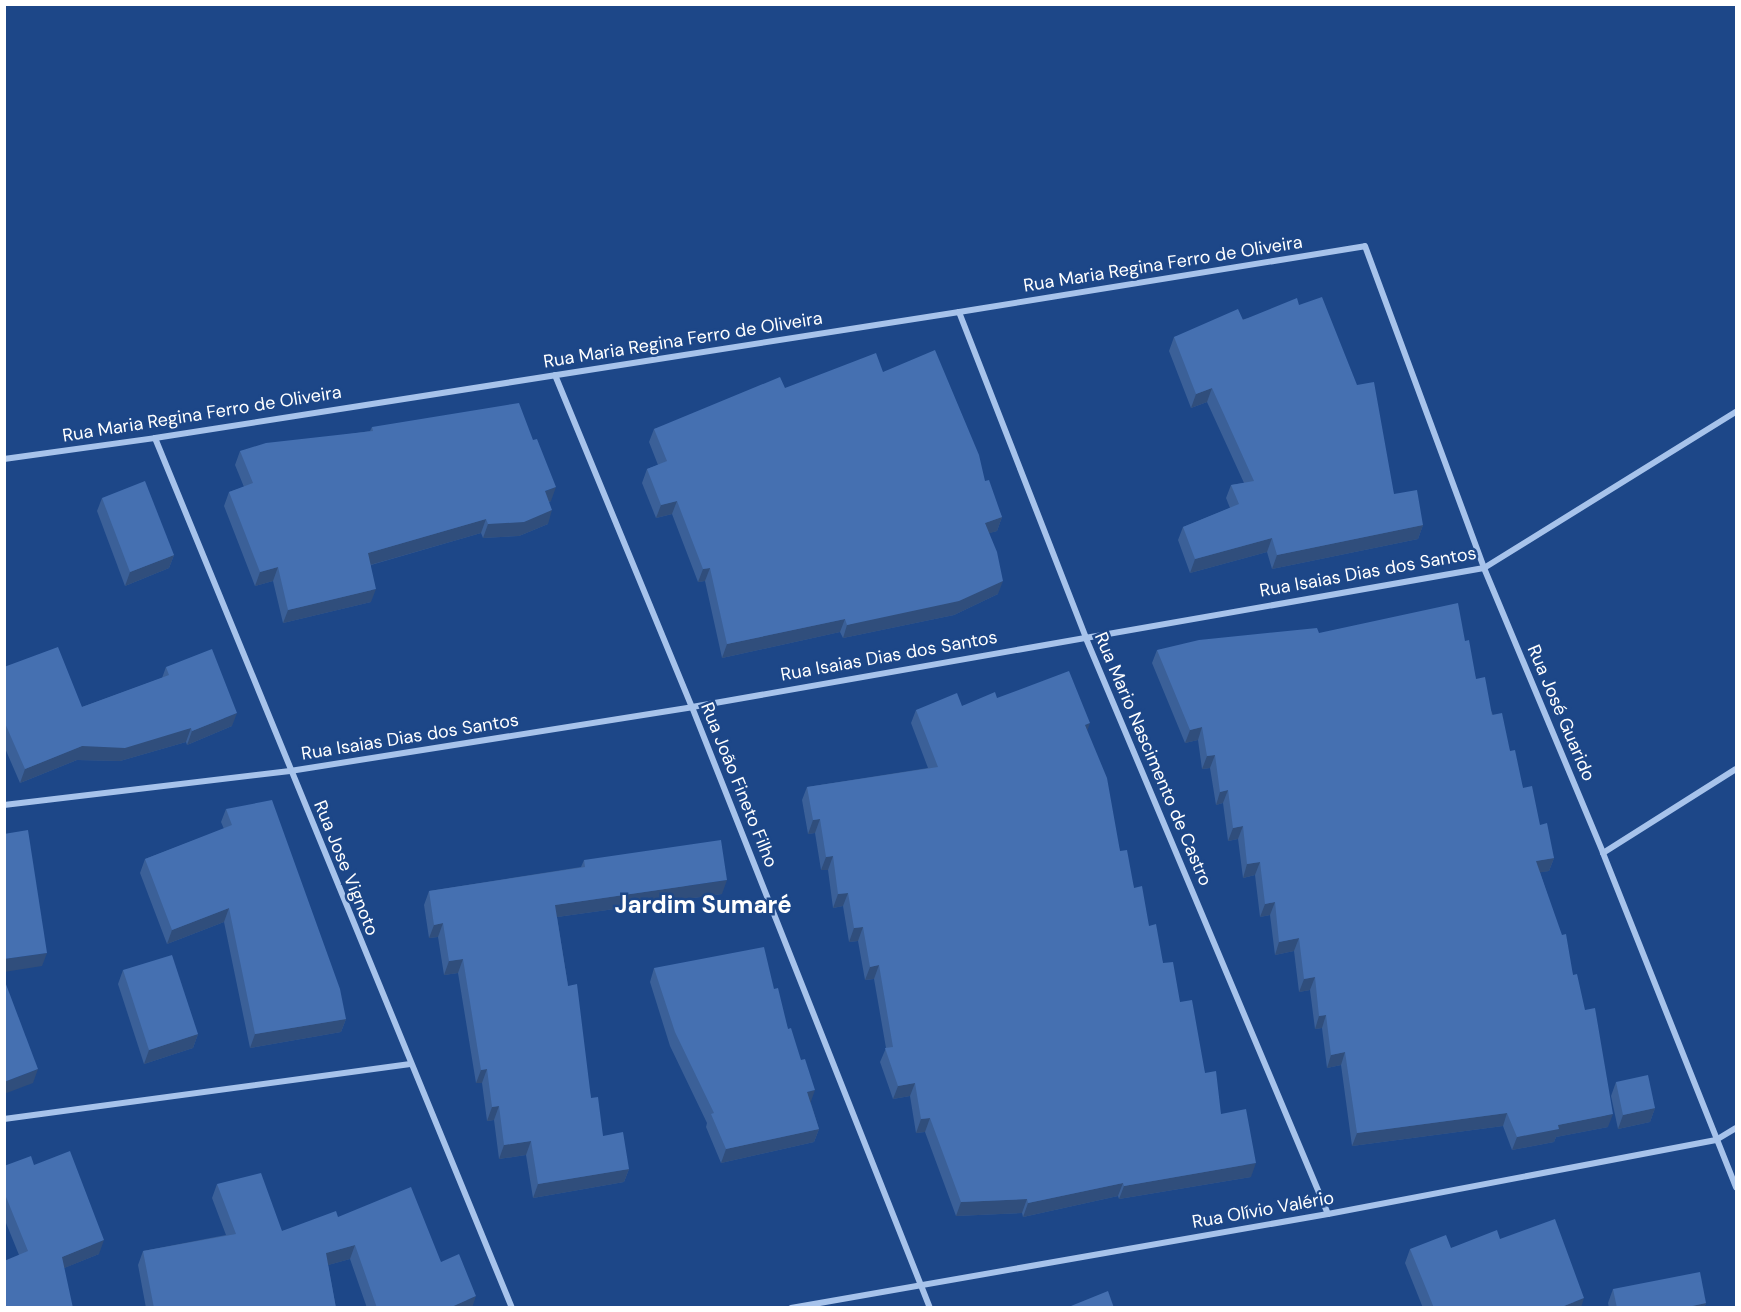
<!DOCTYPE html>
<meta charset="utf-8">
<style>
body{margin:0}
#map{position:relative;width:1741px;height:1312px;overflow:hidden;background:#1d4788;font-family:"DM Sans",sans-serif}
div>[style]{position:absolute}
.minor>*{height:6px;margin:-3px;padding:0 3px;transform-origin:3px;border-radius:3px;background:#a7c3eb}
.wall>*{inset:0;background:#3b6098}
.shaded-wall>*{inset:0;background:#304e7c}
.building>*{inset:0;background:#4570b1}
span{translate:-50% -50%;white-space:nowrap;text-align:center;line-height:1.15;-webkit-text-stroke:5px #1d4788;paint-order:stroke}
.street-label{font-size:18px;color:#fff}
.district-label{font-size:24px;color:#fff;font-weight:700}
.frame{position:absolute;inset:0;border:6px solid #fff;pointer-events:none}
</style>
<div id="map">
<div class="minor">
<i style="left:959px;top:312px;width:348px;rotate:68.7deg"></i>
<i style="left:1085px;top:636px;width:627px;rotate:67.2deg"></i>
<i style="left:555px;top:375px;width:359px;rotate:67.6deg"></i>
<i style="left:692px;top:707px;width:646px;rotate:68.4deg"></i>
<i style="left:155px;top:438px;width:940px;rotate:67.69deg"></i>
<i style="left:4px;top:459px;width:152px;rotate:-7.9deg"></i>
<i style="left:155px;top:438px;width:814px;rotate:-8.91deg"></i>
<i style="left:959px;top:312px;width:411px;rotate:-9.2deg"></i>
<i style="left:1365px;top:246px;width:343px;rotate:69.7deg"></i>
<i style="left:1484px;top:568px;width:309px;rotate:67.3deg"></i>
<i style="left:1603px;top:853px;width:360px;rotate:68.3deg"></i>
<i style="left:4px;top:805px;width:288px;rotate:-6.8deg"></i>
<i style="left:290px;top:771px;width:407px;rotate:-9deg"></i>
<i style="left:692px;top:707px;width:804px;rotate:-9.95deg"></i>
<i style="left:1484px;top:568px;width:296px;rotate:-31.8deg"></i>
<i style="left:1603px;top:853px;width:157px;rotate:-32.3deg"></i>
<i style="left:4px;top:1119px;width:410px;rotate:-7.7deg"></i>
<i style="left:791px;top:1308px;width:545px;rotate:-9.93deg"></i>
<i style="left:1328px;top:1214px;width:395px;rotate:-10.8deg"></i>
<i style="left:1716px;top:1140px;width:23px;rotate:-31deg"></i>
</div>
<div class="wall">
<i style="clip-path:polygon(1299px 305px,1394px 494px,1423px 525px,1418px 539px,1272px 569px,1267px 552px,1190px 573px,1178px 540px,1183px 527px,1230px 508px,1226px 498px,1231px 485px,1244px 483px,1207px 402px,1191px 408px,1169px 351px,1174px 337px)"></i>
<i style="clip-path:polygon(883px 372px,985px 481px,1002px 517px,997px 531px,989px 533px,998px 594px,954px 615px,843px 638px,840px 632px,722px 658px,705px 581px,698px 582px,672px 514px,656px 518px,642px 483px,647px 469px,658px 465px,649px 442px,654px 429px,785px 388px)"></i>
<i style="clip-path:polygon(372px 427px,551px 501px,549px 502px,548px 524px,519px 536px,483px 538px,481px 533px,371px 565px,371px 602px,283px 623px,273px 581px,255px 586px,224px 506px,229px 492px,244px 487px,235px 465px,240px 451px,370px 431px)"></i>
<i style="clip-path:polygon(102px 498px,174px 555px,169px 568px,125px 586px,97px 511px)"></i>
<i style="clip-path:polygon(1319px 633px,1465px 641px,1476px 679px,1510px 751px,1523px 788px,1554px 858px,1549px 871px,1540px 872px,1573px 975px,1608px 1127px,1556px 1137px,1554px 1142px,1512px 1150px,1503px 1126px,1352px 1146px,1341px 1065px,1327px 1068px,1322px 1028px,1315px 1029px,1310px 990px,1299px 992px,1294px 951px,1275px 955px,1270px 915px,1260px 917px,1255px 875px,1243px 878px,1238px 839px,1228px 841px,1223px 803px,1216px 805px,1210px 768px,1202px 769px,1198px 740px,1185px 743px,1152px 663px,1157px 650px)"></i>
<i style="clip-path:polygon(4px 667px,82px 707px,162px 678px,166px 667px,232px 726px,187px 745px,186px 742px,120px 761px,77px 760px,20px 783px,4px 746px)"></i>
<i style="clip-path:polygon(997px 698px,1087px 731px,1120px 851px,1163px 963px,1180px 1002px,1205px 1073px,1221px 1114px,1251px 1177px,1119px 1199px,1118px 1196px,1023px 1217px,1022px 1213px,956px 1216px,925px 1132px,916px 1133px,910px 1096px,893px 1099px,880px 1062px,886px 1048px,874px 979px,865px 980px,858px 941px,849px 942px,843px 906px,833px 908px,828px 870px,821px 870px,815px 833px,808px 834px,802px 800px,807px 787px,928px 768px,911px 723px,916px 710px,962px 706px)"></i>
<i style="clip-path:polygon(226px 809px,346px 1019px,341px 1032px,250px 1048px,224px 922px,167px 944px,140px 873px,145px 859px,224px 829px,221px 822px)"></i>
<i style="clip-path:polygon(584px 860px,722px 894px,557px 917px,568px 986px,591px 1098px,603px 1136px,629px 1169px,624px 1182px,533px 1198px,526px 1155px,499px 1159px,494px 1120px,487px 1121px,482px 1083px,476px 1083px,458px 973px,444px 975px,438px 937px,429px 938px,424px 905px,429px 891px,581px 867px)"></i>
<i style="clip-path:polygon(654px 968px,774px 989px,788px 1029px,819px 1129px,814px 1142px,721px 1163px,706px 1127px,707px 1123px,670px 1046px,650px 982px)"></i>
<i style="clip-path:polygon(123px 970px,198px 1034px,193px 1048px,144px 1064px,118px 984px)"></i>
<i style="clip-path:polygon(1616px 1082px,1655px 1108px,1650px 1122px,1618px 1129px,1611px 1096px)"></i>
<i style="clip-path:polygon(34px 1165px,99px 1254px,64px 1268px,19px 1255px,4px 1218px,4px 1166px)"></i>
<i style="clip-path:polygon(217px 1184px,282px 1231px,338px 1217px,441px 1262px,472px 1308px,367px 1308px,350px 1259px,328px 1265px,336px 1308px,146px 1308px,138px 1265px,143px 1251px,226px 1235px,212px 1198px)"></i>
<i style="clip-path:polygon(1500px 1239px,1581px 1308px,1423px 1308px,1405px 1263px,1410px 1249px,1451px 1248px)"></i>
<i style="clip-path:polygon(1613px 1289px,1706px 1303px,1704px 1308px,1609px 1308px,1608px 1303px)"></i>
</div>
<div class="shaded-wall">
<i style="clip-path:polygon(1212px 388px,1207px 402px,1191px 408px,1196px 394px)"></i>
<i style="clip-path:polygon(556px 487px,551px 501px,540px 505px,545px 491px)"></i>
<i style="clip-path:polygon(677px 501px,672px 514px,656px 518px,661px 505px)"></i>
<i style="clip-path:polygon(552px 510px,548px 524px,519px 536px,483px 538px,488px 524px)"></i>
<i style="clip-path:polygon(1002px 517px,997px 531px,980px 536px,985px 523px)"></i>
<i style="clip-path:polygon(486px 519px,481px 533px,363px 567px,368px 553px)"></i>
<i style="clip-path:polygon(1423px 525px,1418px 539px,1272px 569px,1277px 555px)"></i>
<i style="clip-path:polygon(1272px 538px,1267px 552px,1190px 573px,1195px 559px)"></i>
<i style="clip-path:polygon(174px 555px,169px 568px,125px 586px,130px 572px)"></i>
<i style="clip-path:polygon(278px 567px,273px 581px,255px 586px,260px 572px)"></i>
<i style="clip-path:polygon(710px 568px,705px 581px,698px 582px,703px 569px)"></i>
<i style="clip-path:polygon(1003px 581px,998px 594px,954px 615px,843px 638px,847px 625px)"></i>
<i style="clip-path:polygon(376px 589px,371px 602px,283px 623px,288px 610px)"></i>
<i style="clip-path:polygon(845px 619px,840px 632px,722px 658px,727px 644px)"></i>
<i style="clip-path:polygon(237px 713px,232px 726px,187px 745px,192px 731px)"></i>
<i style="clip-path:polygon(1090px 723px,1085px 737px,1085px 725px)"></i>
<i style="clip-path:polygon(1202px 727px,1198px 740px,1185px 743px,1190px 730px)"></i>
<i style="clip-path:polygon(191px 728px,186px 742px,120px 761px,77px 760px,20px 783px,25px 769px,82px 746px)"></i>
<i style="clip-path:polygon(1215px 755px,1210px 768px,1202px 769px,1207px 756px)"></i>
<i style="clip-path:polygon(1228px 790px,1223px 803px,1216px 805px,1220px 792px)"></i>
<i style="clip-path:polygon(820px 819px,815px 833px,808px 834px,813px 820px)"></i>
<i style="clip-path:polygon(1243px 826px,1238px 839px,1228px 841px,1233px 828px)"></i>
<i style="clip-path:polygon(833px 856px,828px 870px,821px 870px,826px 857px)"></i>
<i style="clip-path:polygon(1554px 858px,1549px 871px,1531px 874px,1536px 861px)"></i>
<i style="clip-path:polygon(1260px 862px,1255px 875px,1243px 878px,1247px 864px)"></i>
<i style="clip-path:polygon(727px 880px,722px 894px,550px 918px,555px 905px)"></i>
<i style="clip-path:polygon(848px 893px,843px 906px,833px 908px,838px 894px)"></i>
<i style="clip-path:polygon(1275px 902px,1270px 915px,1260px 917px,1265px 904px)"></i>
<i style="clip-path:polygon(229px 908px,224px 922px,167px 944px,172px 930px)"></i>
<i style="clip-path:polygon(443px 923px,438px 937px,429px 938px,434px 925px)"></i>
<i style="clip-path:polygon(863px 927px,858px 941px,849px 942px,854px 928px)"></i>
<i style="clip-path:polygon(1299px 938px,1294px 951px,1275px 955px,1279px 942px)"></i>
<i style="clip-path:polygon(47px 953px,42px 966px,4px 972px,4px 959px)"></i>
<i style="clip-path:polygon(463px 959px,458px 973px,444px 975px,449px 961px)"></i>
<i style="clip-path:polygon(879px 965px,874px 979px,865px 980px,870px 967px)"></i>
<i style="clip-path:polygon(1315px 977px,1310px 990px,1299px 992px,1304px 979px)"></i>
<i style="clip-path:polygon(1326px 1015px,1322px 1028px,1315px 1029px,1319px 1016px)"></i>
<i style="clip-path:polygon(346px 1019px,341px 1032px,250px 1048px,255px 1034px)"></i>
<i style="clip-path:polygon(198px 1034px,193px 1048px,144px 1064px,149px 1050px)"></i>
<i style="clip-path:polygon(1345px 1052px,1341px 1065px,1327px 1068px,1331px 1055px)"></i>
<i style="clip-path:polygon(38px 1069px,33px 1083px,4px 1094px,4px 1082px)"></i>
<i style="clip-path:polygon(487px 1069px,482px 1083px,476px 1083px,481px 1070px)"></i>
<i style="clip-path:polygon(915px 1083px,910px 1096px,893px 1099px,898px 1086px)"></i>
<i style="clip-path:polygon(815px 1090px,810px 1104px,807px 1092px)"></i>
<i style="clip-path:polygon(499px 1106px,494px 1120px,487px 1121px,492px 1107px)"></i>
<i style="clip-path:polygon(1655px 1108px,1650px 1122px,1618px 1129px,1623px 1115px)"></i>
<i style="clip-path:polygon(1507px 1113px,1503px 1126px,1352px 1146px,1357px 1133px)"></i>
<i style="clip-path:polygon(1613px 1114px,1608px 1127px,1556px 1137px,1554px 1142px,1512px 1150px,1517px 1137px,1558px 1125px)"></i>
<i style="clip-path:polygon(930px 1118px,925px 1132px,916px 1133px,921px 1119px)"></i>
<i style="clip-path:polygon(819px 1129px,814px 1142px,721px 1163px,726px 1149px)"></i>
<i style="clip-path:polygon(531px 1141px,526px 1155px,499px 1159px,504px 1145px)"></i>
<i style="clip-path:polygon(1256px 1163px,1251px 1177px,1119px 1199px,1124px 1186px)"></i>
<i style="clip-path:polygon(629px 1169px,624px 1182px,533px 1198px,538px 1184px)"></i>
<i style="clip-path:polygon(1123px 1183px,1118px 1196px,1023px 1217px,1028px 1203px)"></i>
<i style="clip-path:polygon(1027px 1199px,1022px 1213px,956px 1216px,961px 1202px)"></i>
<i style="clip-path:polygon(104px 1240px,99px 1254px,57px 1271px,62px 1257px)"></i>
<i style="clip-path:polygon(355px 1245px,350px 1259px,321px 1267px,326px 1253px)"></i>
<i style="clip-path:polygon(476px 1296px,472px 1308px,449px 1308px)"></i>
<i style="clip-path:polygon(1584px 1298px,1581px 1308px,1559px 1308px)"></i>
<i style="clip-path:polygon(1706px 1303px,1704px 1308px,1683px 1308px)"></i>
</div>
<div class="building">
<i style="clip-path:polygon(1322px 297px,1357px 385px,1374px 382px,1394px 494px,1417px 490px,1423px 525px,1277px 555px,1272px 538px,1195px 559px,1183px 527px,1239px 504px,1231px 485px,1254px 481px,1212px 388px,1196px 394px,1174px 337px,1238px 309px,1243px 320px,1297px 298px,1299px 305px)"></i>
<i style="clip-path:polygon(935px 350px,979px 455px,985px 481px,989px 480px,1002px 517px,985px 523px,997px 552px,1003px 581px,959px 601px,847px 625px,845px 619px,727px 644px,710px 568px,703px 569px,677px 501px,661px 505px,647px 469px,667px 461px,654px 429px,780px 377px,785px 388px,876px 353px,883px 372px)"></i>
<i style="clip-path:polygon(519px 403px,533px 440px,537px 439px,556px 487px,545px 491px,552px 510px,524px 522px,488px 524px,486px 519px,368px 553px,376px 589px,288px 610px,278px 567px,260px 572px,229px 492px,253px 483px,240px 451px,266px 443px,373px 431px,372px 427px)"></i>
<i style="clip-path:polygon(145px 481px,174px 555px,130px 572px,102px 498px)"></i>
<i style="clip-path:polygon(1458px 603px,1465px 641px,1469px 640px,1476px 679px,1485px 677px,1492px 715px,1502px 713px,1510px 751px,1515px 750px,1523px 788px,1532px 786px,1540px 825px,1547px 823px,1554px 858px,1536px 861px,1562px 935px,1566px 934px,1573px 975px,1577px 974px,1585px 1010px,1595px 1008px,1613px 1114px,1558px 1125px,1559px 1129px,1517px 1137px,1507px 1113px,1357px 1133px,1345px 1052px,1331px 1055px,1326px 1015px,1319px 1016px,1315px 977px,1304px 979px,1299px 938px,1279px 942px,1275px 902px,1265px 904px,1260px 862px,1247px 864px,1243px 826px,1233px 828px,1228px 790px,1220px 792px,1215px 755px,1207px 756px,1202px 727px,1190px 730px,1157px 650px,1199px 640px,1317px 628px,1319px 633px)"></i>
<i style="clip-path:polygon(58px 647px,82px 707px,169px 675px,166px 667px,212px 649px,237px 713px,192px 731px,191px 728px,125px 748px,82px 746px,25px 769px,4px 721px,4px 667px)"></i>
<i style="clip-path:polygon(1069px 671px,1090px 723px,1085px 725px,1107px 778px,1120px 851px,1127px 850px,1134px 888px,1142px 886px,1149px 926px,1156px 924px,1163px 963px,1173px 962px,1180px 1002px,1192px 1000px,1205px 1073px,1216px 1071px,1221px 1114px,1246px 1109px,1256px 1163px,1124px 1186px,1123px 1183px,1028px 1203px,1027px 1199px,961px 1202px,930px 1118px,921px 1119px,915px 1083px,898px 1086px,885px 1048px,893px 1047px,879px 965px,870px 967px,863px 927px,854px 928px,848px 893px,838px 894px,833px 856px,826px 857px,820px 819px,813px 820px,807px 787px,938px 767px,916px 710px,957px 693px,962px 706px,995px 692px,997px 698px)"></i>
<i style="clip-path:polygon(272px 800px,340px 989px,346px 1019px,255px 1034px,229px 908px,172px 930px,145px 859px,232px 825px,226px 809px)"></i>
<i style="clip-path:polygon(28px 830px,47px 953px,4px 959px,4px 834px)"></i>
<i style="clip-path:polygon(721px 840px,727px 880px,555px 905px,568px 986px,577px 984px,591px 1098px,598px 1097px,603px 1136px,623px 1132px,629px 1169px,538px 1184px,531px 1141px,504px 1145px,499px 1106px,492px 1107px,487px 1069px,481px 1070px,463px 959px,449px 961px,443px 923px,434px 925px,429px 891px,585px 867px,584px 860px)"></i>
<i style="clip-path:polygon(764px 947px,774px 989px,778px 988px,788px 1029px,791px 1028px,801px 1060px,805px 1059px,815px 1090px,807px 1092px,819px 1129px,726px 1149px,711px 1114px,714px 1113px,675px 1032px,654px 968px)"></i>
<i style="clip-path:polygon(172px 955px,198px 1034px,149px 1050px,123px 970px)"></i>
<i style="clip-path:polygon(4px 979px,38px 1069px,4px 1082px)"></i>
<i style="clip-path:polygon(1648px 1075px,1655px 1108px,1623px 1115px,1616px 1082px)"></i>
<i style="clip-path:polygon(70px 1151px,104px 1240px,62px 1257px,73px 1308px,4px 1308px,4px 1261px,28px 1251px,4px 1192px,4px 1166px,31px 1156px,34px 1165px)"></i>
<i style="clip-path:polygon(261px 1173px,282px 1231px,336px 1211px,338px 1217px,411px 1187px,441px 1262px,459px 1254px,476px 1296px,449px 1308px,377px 1308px,355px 1245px,326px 1253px,336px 1308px,154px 1308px,143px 1251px,236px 1234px,217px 1184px)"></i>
<i style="clip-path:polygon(1555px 1219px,1584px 1298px,1559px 1308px,1434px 1308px,1410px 1249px,1446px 1235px,1451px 1248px,1497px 1230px,1500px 1239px)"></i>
<i style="clip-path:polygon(1700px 1272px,1706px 1303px,1683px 1308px,1617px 1308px,1613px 1289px)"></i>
<i style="clip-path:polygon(1108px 1291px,1114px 1308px,1066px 1308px)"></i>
</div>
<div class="street-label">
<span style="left:1163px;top:264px;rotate:-9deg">Rua Maria Regina Ferro de Oliveira</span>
<span style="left:683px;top:340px;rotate:-9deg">Rua Maria Regina Ferro de Oliveira</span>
<span style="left:202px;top:414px;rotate:-9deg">Rua Maria Regina Ferro de Oliveira</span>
<span style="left:1368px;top:572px;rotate:-10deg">Rua Isaias Dias dos Santos</span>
<span style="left:889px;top:656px;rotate:-10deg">Rua Isaias Dias dos Santos</span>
<span style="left:1561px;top:713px;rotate:67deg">Rua José Guarido</span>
<span style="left:410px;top:737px;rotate:-9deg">Rua Isaias Dias dos Santos</span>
<span style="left:1153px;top:759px;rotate:67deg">Rua Mario Nascimento de Castro</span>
<span style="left:739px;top:785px;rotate:68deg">Rua João Fineto Filho</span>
<span style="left:346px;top:868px;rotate:68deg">Rua Jose Vignoto</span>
<span style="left:1263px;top:1210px;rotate:-10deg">Rua Olívio Valério</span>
</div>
<div class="district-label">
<span style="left:703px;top:905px">Jardim Sumaré</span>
</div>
<div class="frame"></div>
</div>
